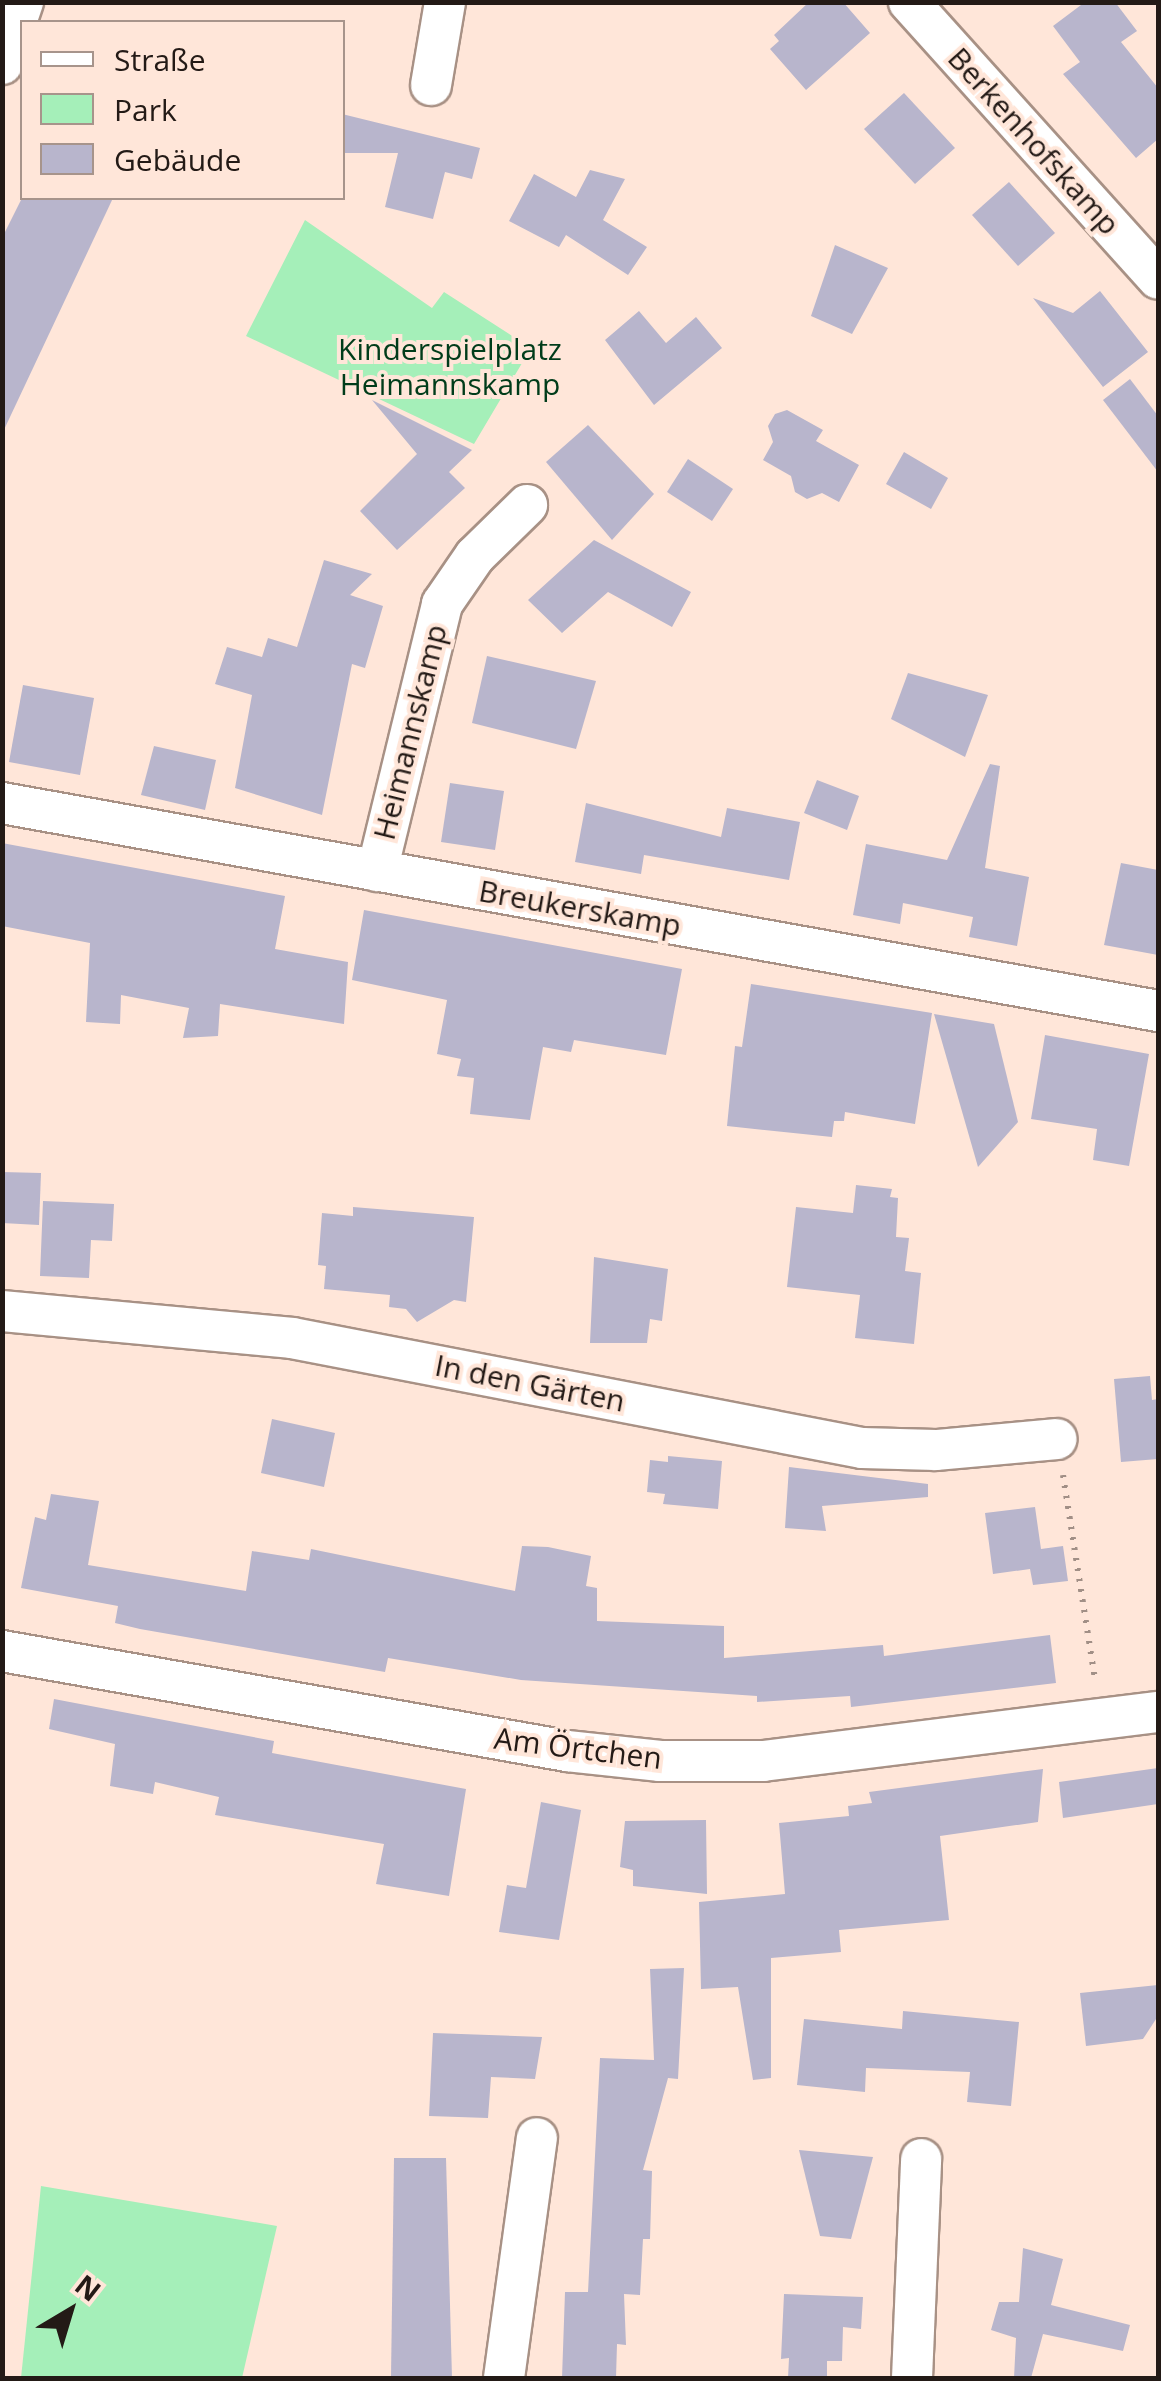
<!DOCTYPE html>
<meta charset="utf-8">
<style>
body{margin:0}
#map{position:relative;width:1161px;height:2381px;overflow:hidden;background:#ffe6d9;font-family:"Open Sans",sans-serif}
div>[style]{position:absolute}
.green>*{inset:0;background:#a5efb9}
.building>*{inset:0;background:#b8b5cc}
.path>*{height:6px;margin-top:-3px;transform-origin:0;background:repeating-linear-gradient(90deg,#a18f86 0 2.5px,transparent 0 10.5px)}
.roads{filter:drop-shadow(2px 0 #a89185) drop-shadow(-2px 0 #a89185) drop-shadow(0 2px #a89185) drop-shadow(0 -2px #a89185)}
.street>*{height:40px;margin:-20px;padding:0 20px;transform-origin:20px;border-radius:20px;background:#fff}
span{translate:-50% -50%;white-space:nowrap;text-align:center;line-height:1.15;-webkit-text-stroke:8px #ffe6d9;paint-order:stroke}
.street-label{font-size:30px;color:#231a16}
.park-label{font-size:30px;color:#003c1a}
.frame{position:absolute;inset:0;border:5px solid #231a16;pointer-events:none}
.legend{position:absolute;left:20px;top:20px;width:325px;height:180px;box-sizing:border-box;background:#ffe6d9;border:2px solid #a7948b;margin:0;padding:12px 18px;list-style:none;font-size:30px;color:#231a16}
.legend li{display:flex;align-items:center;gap:20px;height:50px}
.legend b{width:50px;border:2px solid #a7948b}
.north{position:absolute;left:20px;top:2261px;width:100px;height:100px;-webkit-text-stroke:8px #ffe6d9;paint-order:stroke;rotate:38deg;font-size:28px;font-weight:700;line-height:40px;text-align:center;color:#231a16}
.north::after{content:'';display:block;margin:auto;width:35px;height:45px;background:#231a16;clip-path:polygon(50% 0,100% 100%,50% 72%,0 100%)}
</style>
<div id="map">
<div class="green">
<i style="clip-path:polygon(305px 220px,432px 308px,444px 292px,531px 348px,474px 444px,246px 336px)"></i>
<i style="clip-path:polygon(41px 2186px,277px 2226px,242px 2378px,21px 2378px)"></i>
</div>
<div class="building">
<i style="clip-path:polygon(809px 2px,843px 2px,870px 33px,806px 90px,770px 49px,779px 41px,774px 35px)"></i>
<i style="clip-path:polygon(1085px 2px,1115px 2px,1137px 31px,1121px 42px,1158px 88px,1158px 139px,1136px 158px,1063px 74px,1080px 62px,1053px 26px)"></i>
<i style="clip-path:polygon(904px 93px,955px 148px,915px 184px,864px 129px)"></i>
<i style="clip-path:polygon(342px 114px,480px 148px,472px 179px,445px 172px,433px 219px,385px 207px,398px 153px,342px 153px)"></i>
<i style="clip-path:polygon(590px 170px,625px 179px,603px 220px,647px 247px,628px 275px,566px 235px,559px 247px,509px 221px,534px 174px,576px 197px)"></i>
<i style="clip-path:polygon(1009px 182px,1055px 233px,1018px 266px,972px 215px)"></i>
<i style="clip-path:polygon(22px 198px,113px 198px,2px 434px,2px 238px)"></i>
<i style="clip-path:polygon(835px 245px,888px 268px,852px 334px,811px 316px)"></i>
<i style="clip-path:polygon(1100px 291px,1148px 352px,1103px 387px,1033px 298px,1073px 313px)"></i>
<i style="clip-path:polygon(639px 311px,666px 343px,696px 317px,722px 348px,654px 405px,605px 340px)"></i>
<i style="clip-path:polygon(1130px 379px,1158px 416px,1158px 472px,1103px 400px)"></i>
<i style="clip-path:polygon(372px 400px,472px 450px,449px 472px,465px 488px,397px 550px,360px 511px,417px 454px)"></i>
<i style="clip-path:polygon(787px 410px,823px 430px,816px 441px,859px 465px,839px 502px,822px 493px,807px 499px,795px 492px,791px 476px,763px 460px,773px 442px,768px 426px,775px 414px)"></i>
<i style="clip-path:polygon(588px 425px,654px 494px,612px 540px,546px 462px)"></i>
<i style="clip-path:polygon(904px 452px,948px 478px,931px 509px,886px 484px)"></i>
<i style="clip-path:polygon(688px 459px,733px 489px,712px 521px,667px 492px)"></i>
<i style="clip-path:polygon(594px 540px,691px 592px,672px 627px,608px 592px,562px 633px,528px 600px)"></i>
<i style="clip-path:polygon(324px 560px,372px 574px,350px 595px,383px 606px,365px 668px,352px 664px,322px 815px,235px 788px,252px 695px,215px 684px,227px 647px,262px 657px,268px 638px,297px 647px)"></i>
<i style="clip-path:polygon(487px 656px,596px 681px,576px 749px,472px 723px)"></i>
<i style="clip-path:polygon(908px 673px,988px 695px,965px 757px,891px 719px)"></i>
<i style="clip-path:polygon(23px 685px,94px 698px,80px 775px,9px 762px)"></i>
<i style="clip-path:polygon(154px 746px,216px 760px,205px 810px,141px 795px)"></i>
<i style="clip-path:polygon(990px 764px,1000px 766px,985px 868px,1029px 877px,1017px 946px,969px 937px,973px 917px,903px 903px,900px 924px,853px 915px,866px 844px,947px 860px)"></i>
<i style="clip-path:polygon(817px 780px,859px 796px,847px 830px,804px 813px)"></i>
<i style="clip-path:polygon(450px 783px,504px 791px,495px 850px,441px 842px)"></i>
<i style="clip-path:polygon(586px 803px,721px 837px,727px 808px,800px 822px,789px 880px,644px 855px,641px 874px,575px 862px)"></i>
<i style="clip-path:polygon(2px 843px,285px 896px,275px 949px,348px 962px,344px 1024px,220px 1004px,218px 1036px,183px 1038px,189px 1008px,121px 995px,120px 1024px,86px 1022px,90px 943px,2px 926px)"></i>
<i style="clip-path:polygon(1121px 863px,1158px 870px,1158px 955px,1104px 945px)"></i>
<i style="clip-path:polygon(364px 910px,682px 969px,666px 1055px,574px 1040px,571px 1052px,543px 1047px,530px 1120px,470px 1114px,474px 1078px,457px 1076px,461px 1059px,437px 1054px,447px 1000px,352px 980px)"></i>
<i style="clip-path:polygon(751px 984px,932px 1013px,915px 1124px,845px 1112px,844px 1121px,834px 1121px,832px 1137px,727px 1126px,735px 1046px,742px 1047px)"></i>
<i style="clip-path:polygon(934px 1014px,994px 1024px,1018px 1122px,978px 1167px)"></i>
<i style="clip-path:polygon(1045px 1035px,1149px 1054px,1129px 1166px,1093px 1160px,1097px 1129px,1031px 1119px)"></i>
<i style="clip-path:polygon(2px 1172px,41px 1173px,39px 1225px,2px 1223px)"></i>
<i style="clip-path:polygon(856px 1185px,892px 1189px,890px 1197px,898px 1198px,896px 1237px,909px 1238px,905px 1271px,921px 1273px,914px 1344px,855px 1338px,860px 1295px,787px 1287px,796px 1207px,853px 1213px)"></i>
<i style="clip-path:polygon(43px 1201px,114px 1204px,112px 1241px,91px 1240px,89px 1278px,40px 1276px)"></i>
<i style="clip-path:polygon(353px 1207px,474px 1217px,466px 1302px,454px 1300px,417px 1322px,406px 1309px,389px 1307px,390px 1295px,324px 1289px,326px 1266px,318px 1265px,322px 1213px,353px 1216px)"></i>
<i style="clip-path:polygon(594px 1257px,668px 1269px,662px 1321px,650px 1319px,647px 1343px,590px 1343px)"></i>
<i style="clip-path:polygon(1150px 1376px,1152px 1400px,1158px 1399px,1158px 1459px,1121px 1462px,1114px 1379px)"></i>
<i style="clip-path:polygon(272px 1419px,335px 1433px,324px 1487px,261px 1473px)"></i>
<i style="clip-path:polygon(668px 1456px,722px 1461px,718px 1509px,663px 1504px,665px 1494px,647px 1492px,650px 1460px,668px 1462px)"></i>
<i style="clip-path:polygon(789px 1467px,928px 1484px,928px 1497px,822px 1506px,826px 1531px,785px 1528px)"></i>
<i style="clip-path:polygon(51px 1494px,99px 1501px,88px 1565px,246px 1591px,252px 1551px,309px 1560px,311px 1549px,515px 1591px,522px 1546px,548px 1547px,591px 1556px,586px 1586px,597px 1588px,597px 1621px,724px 1626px,724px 1658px,883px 1645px,884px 1656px,1050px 1635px,1056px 1683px,851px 1707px,850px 1696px,757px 1702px,757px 1696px,521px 1680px,388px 1658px,385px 1672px,140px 1629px,115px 1623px,118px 1606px,21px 1588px,35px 1517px,46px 1520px)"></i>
<i style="clip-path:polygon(1035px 1507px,1041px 1549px,1063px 1546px,1068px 1581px,1033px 1585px,1030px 1569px,993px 1574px,985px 1513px)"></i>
<i style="clip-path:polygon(54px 1699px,274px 1741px,272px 1753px,466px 1789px,449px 1896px,376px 1884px,384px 1844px,215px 1815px,219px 1797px,155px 1782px,153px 1794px,110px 1786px,115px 1744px,49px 1729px)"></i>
<i style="clip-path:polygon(1158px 1768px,1158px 1804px,1063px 1818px,1059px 1782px)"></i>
<i style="clip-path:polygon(1043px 1769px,1038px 1822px,940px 1836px,949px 1920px,839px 1930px,841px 1952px,771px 1958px,771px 2078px,753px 2080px,738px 1987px,701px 1989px,699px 1902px,785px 1894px,779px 1823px,849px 1816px,848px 1806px,872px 1803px,869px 1792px)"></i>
<i style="clip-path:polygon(541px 1802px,581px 1810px,559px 1940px,499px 1932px,507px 1885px,526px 1888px)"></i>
<i style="clip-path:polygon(706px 1820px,707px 1894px,633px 1886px,633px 1870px,620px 1867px,625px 1821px)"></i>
<i style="clip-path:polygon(684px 1968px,678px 2079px,668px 2078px,643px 2170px,652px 2171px,650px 2239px,643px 2239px,640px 2295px,624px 2294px,626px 2345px,617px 2344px,616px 2378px,562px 2378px,565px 2292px,588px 2292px,600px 2058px,654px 2060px,650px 1969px)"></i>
<i style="clip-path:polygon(1158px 1985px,1158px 2016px,1143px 2039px,1086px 2046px,1080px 1993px)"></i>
<i style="clip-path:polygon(903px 2011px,1019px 2022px,1011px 2106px,967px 2102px,970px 2072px,866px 2068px,865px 2092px,797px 2085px,804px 2019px,902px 2029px)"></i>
<i style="clip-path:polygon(433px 2033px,542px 2037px,535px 2079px,491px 2077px,488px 2118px,429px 2116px)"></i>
<i style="clip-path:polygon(799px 2150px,873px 2157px,851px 2239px,820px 2236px)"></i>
<i style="clip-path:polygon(394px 2158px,446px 2158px,452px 2378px,391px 2378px)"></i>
<i style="clip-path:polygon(1023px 2248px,1063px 2259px,1051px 2305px,1130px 2325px,1123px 2351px,1043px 2334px,1031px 2378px,1014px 2378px,1016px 2338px,991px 2330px,999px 2302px,1019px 2302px)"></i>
<i style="clip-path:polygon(784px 2294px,863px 2297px,861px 2329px,843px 2327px,842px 2361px,827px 2361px,827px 2378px,788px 2378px,789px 2358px,781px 2359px)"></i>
</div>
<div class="path">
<i style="left:1063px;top:1475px;width:207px;rotate:81.1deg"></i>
</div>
<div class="roads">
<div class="street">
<i style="left:909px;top:2px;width:372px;rotate:48deg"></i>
<i style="left:2px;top:64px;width:65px;rotate:-71.3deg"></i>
<i style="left:431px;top:85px;width:84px;rotate:-80.4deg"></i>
<i style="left:2px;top:803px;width:1175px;rotate:10.2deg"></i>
<i style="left:377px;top:871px;width:275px;rotate:-76.3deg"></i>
<i style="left:442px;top:604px;width:58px;rotate:-55.5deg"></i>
<i style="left:475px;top:556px;width:73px;rotate:-44.4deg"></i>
<i style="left:2px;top:1311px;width:291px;rotate:5.3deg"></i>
<i style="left:292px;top:1338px;width:581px;rotate:10.92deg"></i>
<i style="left:862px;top:1448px;width:74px;rotate:1.5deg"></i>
<i style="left:936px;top:1450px;width:121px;rotate:-5.2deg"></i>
<i style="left:2px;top:1651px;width:574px;rotate:10.04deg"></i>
<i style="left:567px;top:1751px;width:94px;rotate:6.1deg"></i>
<i style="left:660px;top:1761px;width:103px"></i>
<i style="left:763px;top:1761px;width:398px;rotate:-7.1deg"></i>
<i style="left:504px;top:2378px;width:242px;rotate:-82.2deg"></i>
<i style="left:912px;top:2378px;width:219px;rotate:-87.6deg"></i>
</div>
</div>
<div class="street-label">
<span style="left:1034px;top:141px;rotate:48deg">Berkenhofskamp</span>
<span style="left:410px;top:732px;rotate:-76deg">Heimannskamp</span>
<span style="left:580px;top:908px;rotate:10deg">Breukerskamp</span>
<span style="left:530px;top:1383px;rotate:11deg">In den Gärten</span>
<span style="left:578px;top:1748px;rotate:7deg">Am Örtchen</span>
</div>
<div class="park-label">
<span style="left:450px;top:366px">Kinderspielplatz<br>Heimannskamp</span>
</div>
<div class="frame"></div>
<ul class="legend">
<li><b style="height:12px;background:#fff"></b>Straße</li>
<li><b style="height:28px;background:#a5efb9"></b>Park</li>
<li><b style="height:28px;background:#b8b5cc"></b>Gebäude</li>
</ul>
<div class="north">N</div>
</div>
